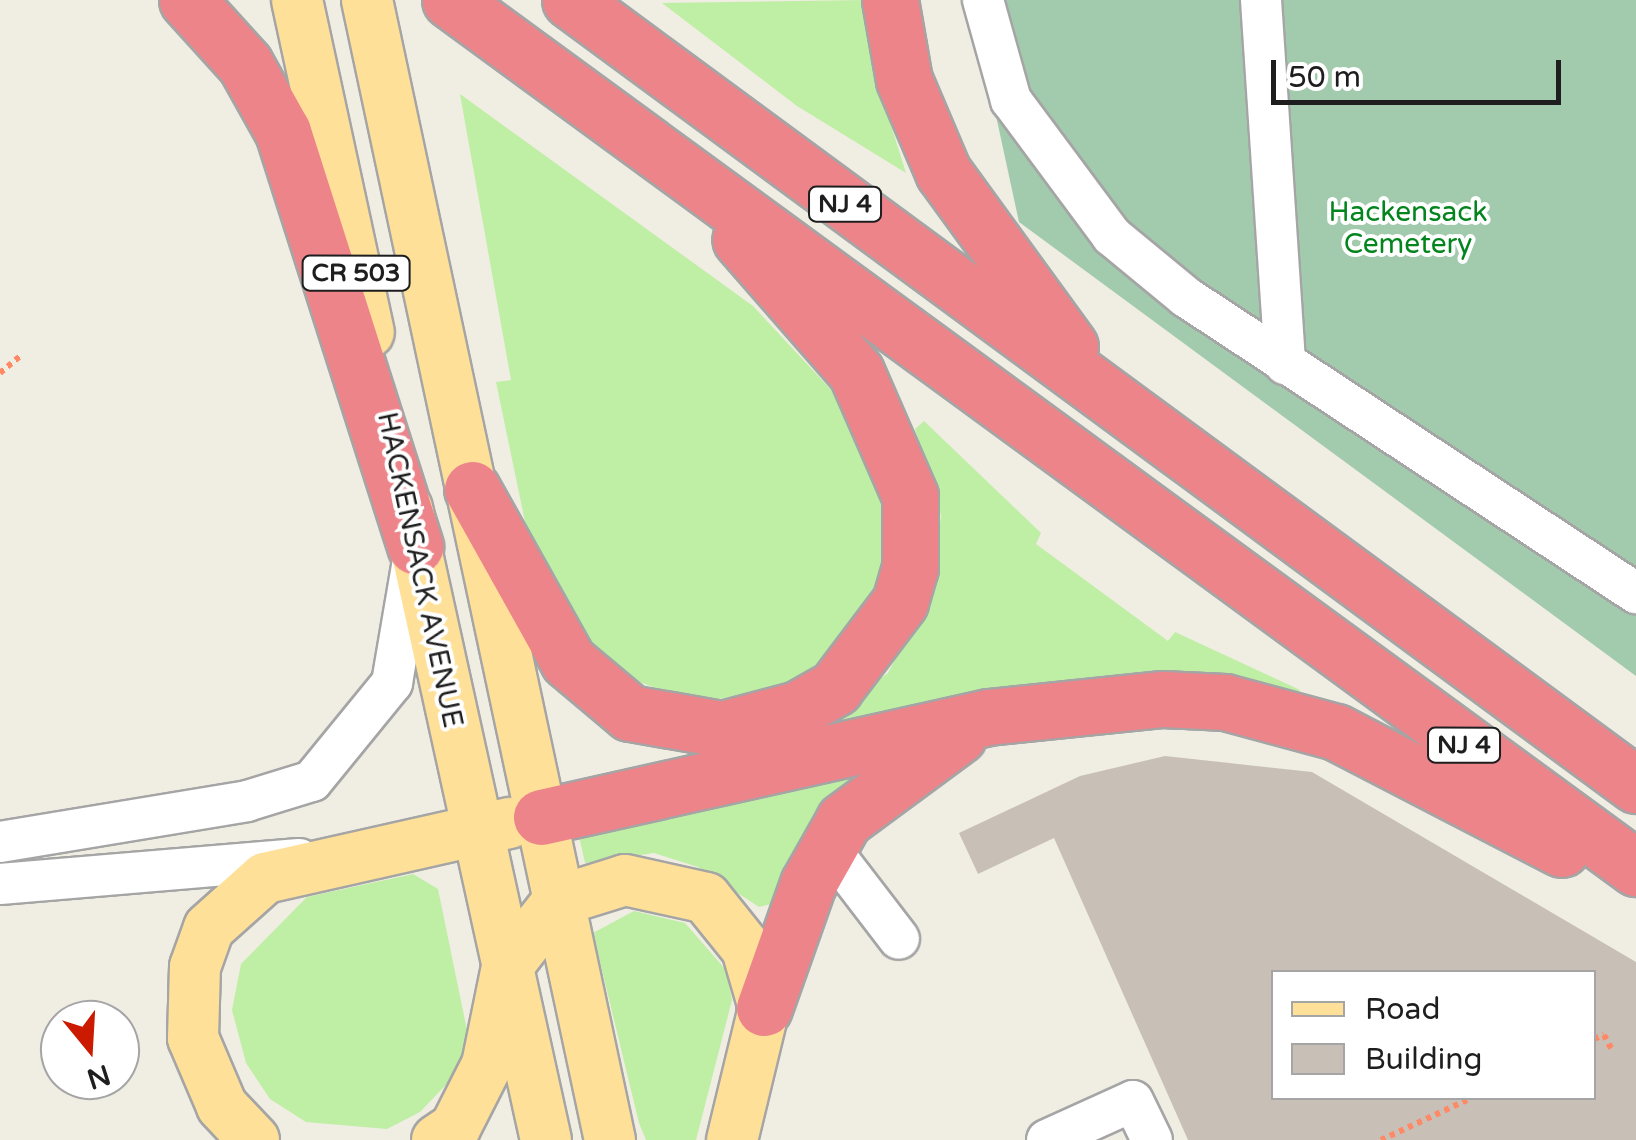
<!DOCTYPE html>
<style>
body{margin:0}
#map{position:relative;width:1636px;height:1140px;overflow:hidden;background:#f0ede3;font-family:"Varela Round",sans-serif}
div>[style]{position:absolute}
.grass>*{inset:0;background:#bfeea5}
.cemetery>*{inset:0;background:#a2caad}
.building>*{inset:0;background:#c8c0b6}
.path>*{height:6px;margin-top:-3px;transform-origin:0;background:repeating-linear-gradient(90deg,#ff8865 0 5px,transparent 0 10px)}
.roads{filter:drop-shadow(2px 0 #a5a5a5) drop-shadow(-2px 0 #a5a5a5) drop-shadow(0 2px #a5a5a5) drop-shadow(0 -2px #a5a5a5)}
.minor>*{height:40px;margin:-20px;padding:0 20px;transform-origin:20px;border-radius:20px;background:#fff}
.major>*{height:50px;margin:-25px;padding:0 25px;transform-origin:25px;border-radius:25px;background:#ffe099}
.highway>*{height:55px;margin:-27.5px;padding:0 27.5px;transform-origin:27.5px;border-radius:27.5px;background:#ed848a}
span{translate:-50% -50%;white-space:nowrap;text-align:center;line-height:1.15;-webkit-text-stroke:8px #fff;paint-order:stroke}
.shield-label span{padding:2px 8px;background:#fff;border:2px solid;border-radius:8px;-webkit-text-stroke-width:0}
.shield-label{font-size:25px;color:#1e1e1e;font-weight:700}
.park-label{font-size:28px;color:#03851e}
.street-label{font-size:28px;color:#1e1e1e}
.legend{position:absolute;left:1271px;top:970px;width:325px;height:130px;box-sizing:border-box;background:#fff;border:2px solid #a5a5a5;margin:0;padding:12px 18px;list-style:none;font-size:30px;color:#1e1e1e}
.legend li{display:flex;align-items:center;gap:20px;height:50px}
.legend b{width:50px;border:2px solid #a5a5a5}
.north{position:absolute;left:40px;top:1000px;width:100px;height:100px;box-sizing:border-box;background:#fff;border:2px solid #a5a5a5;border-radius:50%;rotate:162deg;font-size:28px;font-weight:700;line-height:40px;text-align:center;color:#1e1e1e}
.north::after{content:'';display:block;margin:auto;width:35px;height:45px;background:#cc1a00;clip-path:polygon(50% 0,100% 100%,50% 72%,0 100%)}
.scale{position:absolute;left:1271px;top:60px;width:290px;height:45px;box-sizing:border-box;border:5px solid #1e1e1e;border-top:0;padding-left:12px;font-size:30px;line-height:35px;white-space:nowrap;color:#1e1e1e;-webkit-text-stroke:8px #fff;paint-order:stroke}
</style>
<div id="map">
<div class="grass">
<i style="clip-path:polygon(865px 0,871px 62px,906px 173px,797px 106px,662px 3px)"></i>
<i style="clip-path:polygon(460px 94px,753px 306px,865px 426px,886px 498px,890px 563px,843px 644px,784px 688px,695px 703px,595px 665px,534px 565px,496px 382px,511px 380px)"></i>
<i style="clip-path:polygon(924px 421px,1041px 533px,1036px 544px,1168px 641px,1175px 632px,1300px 690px,1294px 698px,807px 732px,888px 673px,931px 589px,941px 516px,915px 429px)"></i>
<i style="clip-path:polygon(861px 768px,807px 831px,771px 904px,759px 907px,698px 867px,654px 853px,585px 863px,579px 836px)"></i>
<i style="clip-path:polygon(413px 874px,438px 889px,469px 1040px,462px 1068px,420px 1112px,387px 1129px,306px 1122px,270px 1099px,246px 1063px,232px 1010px,241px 964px,307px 897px)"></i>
<i style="clip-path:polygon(634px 911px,685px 923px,726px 970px,732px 1000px,696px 1140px,646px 1140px,639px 1123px,593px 933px)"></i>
</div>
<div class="cemetery">
<i style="clip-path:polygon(971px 0,1636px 0,1636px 676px,1019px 222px)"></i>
</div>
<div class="building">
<i style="clip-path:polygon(evenodd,1165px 756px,1312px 772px,1636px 962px,1636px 1140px,1188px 1140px,1054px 838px,978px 874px,959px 833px,1080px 776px,1165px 756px,1274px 972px,1594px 972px,1594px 1098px,1274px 1098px,1274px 972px)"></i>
</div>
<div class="path">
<i style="left:0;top:373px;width:26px;rotate:-40deg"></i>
<i style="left:1594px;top:1039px;width:11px;rotate:-22deg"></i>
<i style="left:1604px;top:1035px;width:17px;rotate:62deg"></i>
<i style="left:1381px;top:1140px;width:99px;rotate:-25deg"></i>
</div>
<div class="roads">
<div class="minor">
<i style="left:983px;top:0;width:104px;rotate:74.4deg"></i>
<i style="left:1011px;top:100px;width:169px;rotate:53.4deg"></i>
<i style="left:1112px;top:236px;width:96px;rotate:39.5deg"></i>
<i style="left:1186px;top:297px;width:539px;rotate:33.34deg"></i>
<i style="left:1261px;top:0;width:365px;rotate:86.2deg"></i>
<i style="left:0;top:842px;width:250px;rotate:-9.4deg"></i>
<i style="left:247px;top:801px;width:68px;rotate:-17.1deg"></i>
<i style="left:312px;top:781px;width:127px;rotate:-50.8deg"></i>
<i style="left:392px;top:683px;width:125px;rotate:-80.3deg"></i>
<i style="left:827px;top:845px;width:118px;rotate:52.5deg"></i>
<i style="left:0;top:884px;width:300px;rotate:-4.8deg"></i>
<i style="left:1047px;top:1140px;width:94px;rotate:-24.4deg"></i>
<i style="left:1133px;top:1101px;width:43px;rotate:64deg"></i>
</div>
<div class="major">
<i style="left:297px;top:0;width:340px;rotate:77.8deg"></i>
<i style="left:367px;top:0;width:1166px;rotate:77.97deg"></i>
<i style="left:407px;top:508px;width:647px;rotate:77.6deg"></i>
<i style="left:254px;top:1140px;width:47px;rotate:-133.3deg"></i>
<i style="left:222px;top:1106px;width:74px;rotate:-113.1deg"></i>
<i style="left:193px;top:1038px;width:71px;rotate:-88.4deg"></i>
<i style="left:195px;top:967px;width:41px;rotate:-70.3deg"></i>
<i style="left:209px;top:928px;width:75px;rotate:-41.8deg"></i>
<i style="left:265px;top:878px;width:251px;rotate:-12.7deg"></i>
<i style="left:437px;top:1140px;width:22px;rotate:-34deg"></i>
<i style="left:455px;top:1128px;width:71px;rotate:-63.1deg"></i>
<i style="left:487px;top:1065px;width:100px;rotate:-78.5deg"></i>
<i style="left:507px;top:967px;width:83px;rotate:-52.3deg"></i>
<i style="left:558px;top:901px;width:70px;rotate:-17.4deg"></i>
<i style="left:625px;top:880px;width:83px;rotate:12.5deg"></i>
<i style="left:706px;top:898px;width:65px;rotate:51.2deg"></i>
<i style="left:747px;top:949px;width:61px;rotate:73.9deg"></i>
<i style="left:764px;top:1008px;width:136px;rotate:103.6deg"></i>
</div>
<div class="highway">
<i style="left:187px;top:0;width:86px;rotate:47.8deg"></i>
<i style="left:245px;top:64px;width:78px;rotate:60.8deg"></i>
<i style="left:283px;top:132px;width:435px;rotate:72.3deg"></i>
<i style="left:450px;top:0;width:1470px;rotate:36.2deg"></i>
<i style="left:570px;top:0;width:1324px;rotate:36.37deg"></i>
<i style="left:890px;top:0;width:81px;rotate:80.1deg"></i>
<i style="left:904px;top:80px;width:100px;rotate:67deg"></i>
<i style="left:943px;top:172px;width:216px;rotate:54deg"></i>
<i style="left:472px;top:489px;width:197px;rotate:60.8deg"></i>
<i style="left:568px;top:661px;width:81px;rotate:40deg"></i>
<i style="left:630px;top:713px;width:93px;rotate:9.9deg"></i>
<i style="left:722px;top:729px;width:79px;rotate:-14.7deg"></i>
<i style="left:798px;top:709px;width:43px;rotate:-29.6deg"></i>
<i style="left:835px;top:688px;width:108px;rotate:-52.9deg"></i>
<i style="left:900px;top:602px;width:35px;rotate:-74deg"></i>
<i style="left:910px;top:568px;width:72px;rotate:-90deg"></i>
<i style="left:910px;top:496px;width:135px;rotate:-113.5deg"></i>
<i style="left:856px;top:372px;width:176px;rotate:-131.1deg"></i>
<i style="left:541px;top:817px;width:458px;rotate:-12.6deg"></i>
<i style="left:988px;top:717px;width:176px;rotate:-5.9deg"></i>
<i style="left:1163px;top:699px;width:62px;rotate:2.8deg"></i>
<i style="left:1225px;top:702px;width:115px;rotate:15.1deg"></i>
<i style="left:1336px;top:732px;width:254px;rotate:27.4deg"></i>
<i style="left:764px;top:1008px;width:132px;rotate:-70.5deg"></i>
<i style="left:808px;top:884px;width:73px;rotate:-60.6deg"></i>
<i style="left:844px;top:820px;width:142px;rotate:-36.4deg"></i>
</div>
</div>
<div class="shield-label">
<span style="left:845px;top:204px">NJ 4</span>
<span style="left:356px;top:273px">CR 503</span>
<span style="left:1464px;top:745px">NJ 4</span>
</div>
<div class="park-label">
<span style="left:1408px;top:228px">Hackensack<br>Cemetery</span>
</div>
<div class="street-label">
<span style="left:420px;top:570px;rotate:78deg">HACKENSACK AVENUE</span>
</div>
<ul class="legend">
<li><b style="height:12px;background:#ffe099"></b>Road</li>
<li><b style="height:28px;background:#c8c0b6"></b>Building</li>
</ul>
<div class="north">N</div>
<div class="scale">50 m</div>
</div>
